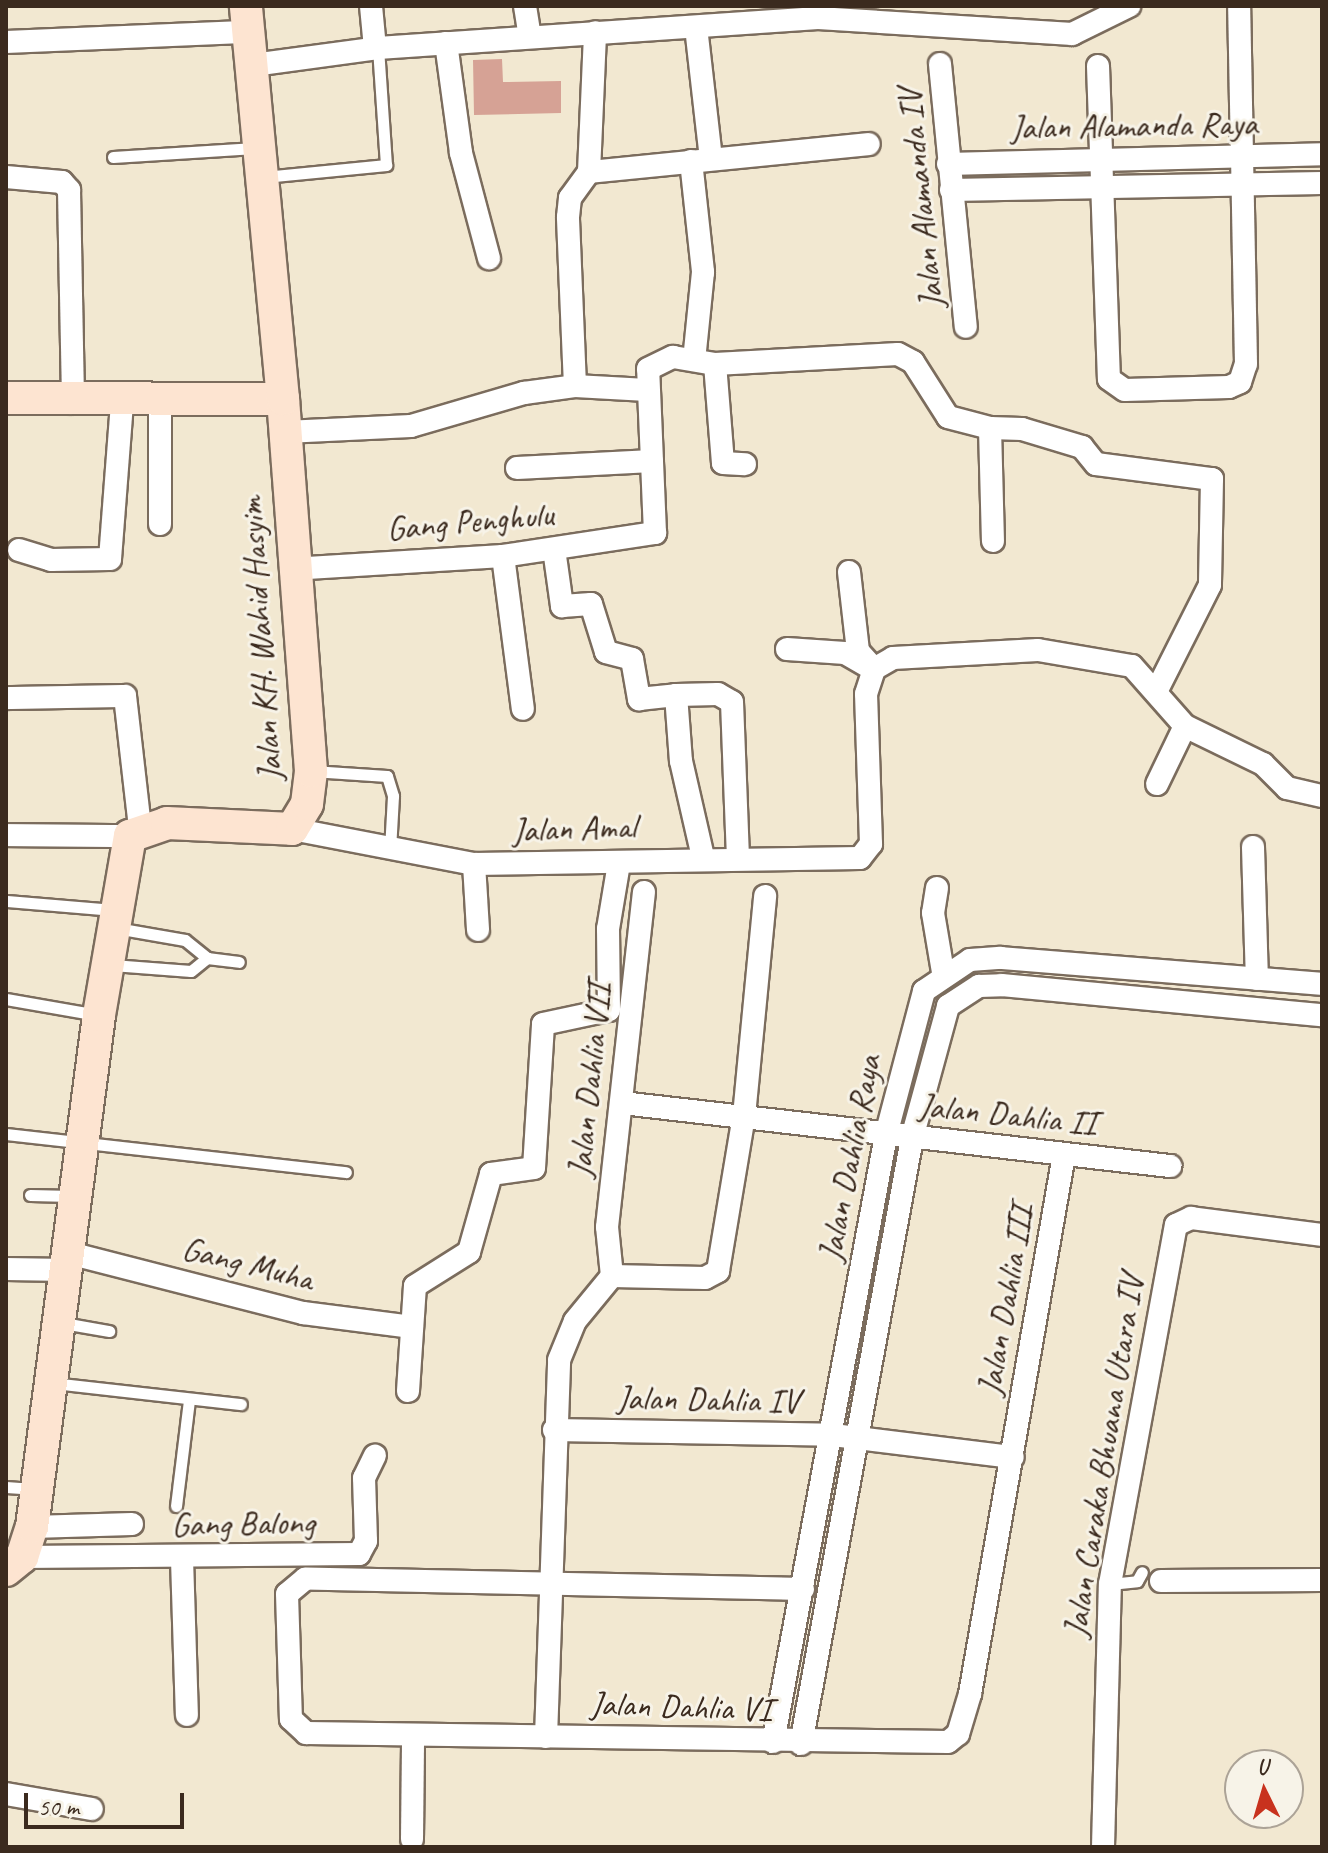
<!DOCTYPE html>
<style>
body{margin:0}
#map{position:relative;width:1328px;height:1853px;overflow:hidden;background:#f2e8d1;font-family:Caveat,sans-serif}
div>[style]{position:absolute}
.building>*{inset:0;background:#d6a295}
.roads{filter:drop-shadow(2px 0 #7b6c5d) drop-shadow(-2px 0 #7b6c5d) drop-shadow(0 2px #7b6c5d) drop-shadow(0 -2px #7b6c5d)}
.lane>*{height:11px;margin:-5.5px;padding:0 5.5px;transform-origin:5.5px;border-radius:5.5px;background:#fff}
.street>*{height:22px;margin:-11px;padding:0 11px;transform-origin:11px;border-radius:11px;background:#fff}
.secondary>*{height:32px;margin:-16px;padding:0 16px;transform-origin:16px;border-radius:16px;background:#fde4d1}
span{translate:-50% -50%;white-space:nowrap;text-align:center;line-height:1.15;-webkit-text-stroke:6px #f7f3e8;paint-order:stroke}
.street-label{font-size:34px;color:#3b2a1e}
.frame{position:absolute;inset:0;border:8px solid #3b2a1e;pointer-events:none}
.north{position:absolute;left:1224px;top:1749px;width:80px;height:80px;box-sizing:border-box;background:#f7f3e8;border:2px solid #aca397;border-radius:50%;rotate:355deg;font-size:22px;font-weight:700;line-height:32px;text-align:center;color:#3b2a1e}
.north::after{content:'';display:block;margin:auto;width:28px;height:36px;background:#c8321e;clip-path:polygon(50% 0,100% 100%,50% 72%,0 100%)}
.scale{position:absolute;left:24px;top:1793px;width:160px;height:36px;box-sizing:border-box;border:4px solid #3b2a1e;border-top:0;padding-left:10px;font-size:24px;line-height:28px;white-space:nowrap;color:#3b2a1e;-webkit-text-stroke:6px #f7f3e8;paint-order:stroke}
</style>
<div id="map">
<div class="building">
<i style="clip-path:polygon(502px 59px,503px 82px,561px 81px,561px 113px,474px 115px,473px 60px)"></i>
</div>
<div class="roads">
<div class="lane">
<i style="left:113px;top:157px;width:142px;rotate:-3.6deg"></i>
<i style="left:264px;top:177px;width:123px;rotate:-5.6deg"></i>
<i style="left:386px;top:165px;width:117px;rotate:-93.9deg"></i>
<i style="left:312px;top:771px;width:75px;rotate:3.8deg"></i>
<i style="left:387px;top:776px;width:21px;rotate:73deg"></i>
<i style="left:393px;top:796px;width:54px;rotate:93.2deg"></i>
<i style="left:7px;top:901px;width:107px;rotate:4.8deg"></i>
<i style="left:116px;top:928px;width:70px;rotate:9.9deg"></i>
<i style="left:185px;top:940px;width:28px;rotate:39deg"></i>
<i style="left:207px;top:958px;width:32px;rotate:7deg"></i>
<i style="left:112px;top:965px;width:79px;rotate:4.3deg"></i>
<i style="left:191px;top:971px;width:21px;rotate:-39deg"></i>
<i style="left:6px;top:999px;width:93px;rotate:9.9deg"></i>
<i style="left:6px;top:1134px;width:342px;rotate:6.4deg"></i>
<i style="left:30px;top:1195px;width:42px;rotate:1.4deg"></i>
<i style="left:63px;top:1323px;width:47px;rotate:9.9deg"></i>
<i style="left:53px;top:1383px;width:189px;rotate:6.4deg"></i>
<i style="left:6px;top:1487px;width:27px;rotate:4deg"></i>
<i style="left:176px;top:1506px;width:107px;rotate:-83deg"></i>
<i style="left:1110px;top:1584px;width:27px;rotate:-6deg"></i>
<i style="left:1137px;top:1581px;width:10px;rotate:-61deg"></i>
</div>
<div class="street">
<i style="left:371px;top:6px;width:42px;rotate:84.6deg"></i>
<i style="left:525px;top:6px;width:30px;rotate:81deg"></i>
<i style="left:696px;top:27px;width:133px;rotate:83.5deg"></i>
<i style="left:6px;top:42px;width:243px;rotate:-2.4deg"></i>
<i style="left:446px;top:43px;width:111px;rotate:82.2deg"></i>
<i style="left:461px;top:153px;width:109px;rotate:75.1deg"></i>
<i style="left:940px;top:64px;width:264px;rotate:84.4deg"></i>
<i style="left:253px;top:65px;width:126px;rotate:-7.7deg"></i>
<i style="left:378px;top:48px;width:441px;rotate:-3.9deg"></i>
<i style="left:818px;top:18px;width:255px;rotate:3.6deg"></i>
<i style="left:1072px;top:34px;width:64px;rotate:-26.2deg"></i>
<i style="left:1098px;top:66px;width:313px;rotate:88deg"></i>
<i style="left:1109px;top:379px;width:19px;rotate:35deg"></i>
<i style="left:1125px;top:390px;width:104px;rotate:-1.7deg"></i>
<i style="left:1229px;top:387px;width:12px;rotate:-24deg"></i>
<i style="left:1240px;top:382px;width:19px;rotate:-72deg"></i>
<i style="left:1246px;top:364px;width:358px;rotate:-91.1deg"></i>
<i style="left:691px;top:161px;width:112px;rotate:83.8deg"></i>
<i style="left:703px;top:272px;width:88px;rotate:95.8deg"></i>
<i style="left:948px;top:164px;width:374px;rotate:-1.5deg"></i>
<i style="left:589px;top:172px;width:140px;rotate:-87.5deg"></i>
<i style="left:6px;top:177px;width:56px;rotate:5.1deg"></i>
<i style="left:62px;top:182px;width:11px;rotate:49deg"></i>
<i style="left:69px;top:190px;width:213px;rotate:88.9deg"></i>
<i style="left:951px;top:190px;width:371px;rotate:-1.1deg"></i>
<i style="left:715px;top:364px;width:99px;rotate:85.4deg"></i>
<i style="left:723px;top:463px;width:22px;rotate:3deg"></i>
<i style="left:575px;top:386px;width:169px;rotate:-92.4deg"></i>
<i style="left:568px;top:217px;width:19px;rotate:-84deg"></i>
<i style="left:570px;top:198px;width:32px;rotate:-54deg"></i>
<i style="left:589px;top:172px;width:281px;rotate:-5.7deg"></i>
<i style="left:990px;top:428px;width:32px;rotate:2deg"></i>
<i style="left:1022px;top:429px;width:63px;rotate:16.7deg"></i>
<i style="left:1082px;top:447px;width:22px;rotate:51deg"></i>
<i style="left:1096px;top:464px;width:117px;rotate:7.4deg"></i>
<i style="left:1212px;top:479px;width:106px;rotate:91.1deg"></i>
<i style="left:1210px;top:585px;width:120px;rotate:116.8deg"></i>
<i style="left:285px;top:432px;width:126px;rotate:-2.7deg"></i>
<i style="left:411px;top:426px;width:118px;rotate:-16.3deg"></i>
<i style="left:524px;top:393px;width:51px;rotate:-7.8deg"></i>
<i style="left:575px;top:386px;width:72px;rotate:3.2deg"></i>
<i style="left:517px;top:468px;width:135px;rotate:-3deg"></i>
<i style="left:160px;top:524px;width:120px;rotate:-90deg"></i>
<i style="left:554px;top:549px;width:58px;rotate:82deg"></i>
<i style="left:562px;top:606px;width:29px;rotate:-4deg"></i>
<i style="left:591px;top:604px;width:50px;rotate:72.6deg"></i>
<i style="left:606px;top:652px;width:27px;rotate:15deg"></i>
<i style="left:632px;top:659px;width:41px;rotate:80.1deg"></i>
<i style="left:639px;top:699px;width:37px;rotate:-6deg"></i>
<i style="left:676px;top:695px;width:66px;rotate:85.7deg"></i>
<i style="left:681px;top:761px;width:98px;rotate:77.1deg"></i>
<i style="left:19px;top:550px;width:34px;rotate:17deg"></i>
<i style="left:51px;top:560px;width:59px;rotate:-1deg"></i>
<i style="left:110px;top:559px;width:156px;rotate:-85.6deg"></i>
<i style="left:503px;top:556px;width:154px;rotate:82.6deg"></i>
<i style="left:291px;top:569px;width:212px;rotate:-3.5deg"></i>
<i style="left:503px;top:556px;width:154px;rotate:-8.6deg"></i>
<i style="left:655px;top:533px;width:164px;rotate:-92.4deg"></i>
<i style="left:648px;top:369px;width:28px;rotate:-26deg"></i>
<i style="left:673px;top:357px;width:43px;rotate:9.5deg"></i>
<i style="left:715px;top:364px;width:183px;rotate:-3.1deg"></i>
<i style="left:898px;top:354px;width:17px;rotate:28deg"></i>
<i style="left:913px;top:362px;width:65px;rotate:57.5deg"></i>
<i style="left:948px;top:417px;width:43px;rotate:14.7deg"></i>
<i style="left:990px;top:428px;width:113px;rotate:88.5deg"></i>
<i style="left:849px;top:572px;width:80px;rotate:83.5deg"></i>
<i style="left:858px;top:651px;width:24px;rotate:48deg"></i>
<i style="left:787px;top:649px;width:58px;rotate:3.9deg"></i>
<i style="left:845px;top:653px;width:28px;rotate:30deg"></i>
<i style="left:676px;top:695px;width:42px;rotate:-1.4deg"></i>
<i style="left:718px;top:694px;width:16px;rotate:30deg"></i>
<i style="left:732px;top:702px;width:153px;rotate:87.8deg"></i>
<i style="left:6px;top:698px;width:119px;rotate:-1deg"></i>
<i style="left:125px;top:696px;width:133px;rotate:83.5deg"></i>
<i style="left:1157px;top:784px;width:64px;rotate:-64.2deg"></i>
<i style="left:292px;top:829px;width:185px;rotate:10.9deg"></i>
<i style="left:474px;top:864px;width:386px;rotate:-0.9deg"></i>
<i style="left:860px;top:858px;width:18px;rotate:-52deg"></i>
<i style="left:871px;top:844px;width:150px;rotate:-91.9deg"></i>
<i style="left:866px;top:694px;width:26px;rotate:-72deg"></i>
<i style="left:874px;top:669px;width:22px;rotate:-30deg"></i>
<i style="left:893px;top:658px;width:145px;rotate:-3.2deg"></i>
<i style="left:1038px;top:650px;width:95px;rotate:9.7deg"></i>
<i style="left:1132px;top:666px;width:80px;rotate:48.5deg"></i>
<i style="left:1185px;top:726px;width:87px;rotate:26deg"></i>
<i style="left:1263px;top:764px;width:34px;rotate:45deg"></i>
<i style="left:1287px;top:788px;width:36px;rotate:13deg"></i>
<i style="left:6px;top:835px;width:124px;rotate:0.5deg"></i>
<i style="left:1253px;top:847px;width:132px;rotate:88.3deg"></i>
<i style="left:474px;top:864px;width:66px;rotate:86.5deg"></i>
<i style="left:937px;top:888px;width:25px;rotate:99deg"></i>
<i style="left:933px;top:913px;width:60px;rotate:80.4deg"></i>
<i style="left:622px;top:1103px;width:552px;rotate:6.56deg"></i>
<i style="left:69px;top:1253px;width:242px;rotate:14.4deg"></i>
<i style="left:303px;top:1313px;width:110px;rotate:7.3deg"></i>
<i style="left:6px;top:1269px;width:62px;rotate:0.9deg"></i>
<i style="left:612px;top:1276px;width:49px;rotate:-95.8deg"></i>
<i style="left:607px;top:1227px;width:337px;rotate:-83.7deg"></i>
<i style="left:408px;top:1391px;width:105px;rotate:-86.2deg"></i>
<i style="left:415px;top:1286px;width:64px;rotate:-32.2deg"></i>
<i style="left:469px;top:1252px;width:81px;rotate:-74.2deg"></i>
<i style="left:491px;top:1174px;width:43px;rotate:-7.9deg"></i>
<i style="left:534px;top:1168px;width:144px;rotate:-86.4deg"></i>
<i style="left:543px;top:1024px;width:67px;rotate:-12deg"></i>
<i style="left:609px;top:1010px;width:81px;rotate:-90.7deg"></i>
<i style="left:608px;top:929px;width:67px;rotate:-80.5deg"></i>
<i style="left:554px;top:1430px;width:279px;rotate:1deg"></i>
<i style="left:833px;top:1435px;width:181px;rotate:7deg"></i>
<i style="left:32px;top:1527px;width:100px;rotate:-1.7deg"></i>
<i style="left:22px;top:1557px;width:337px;rotate:-0.5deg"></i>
<i style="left:359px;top:1554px;width:15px;rotate:-62deg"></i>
<i style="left:366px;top:1541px;width:63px;rotate:-91.8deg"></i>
<i style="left:364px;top:1478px;width:25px;rotate:-64deg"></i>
<i style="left:182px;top:1559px;width:156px;rotate:88.2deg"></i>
<i style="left:1161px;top:1581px;width:161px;rotate:-0.4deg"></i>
<i style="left:803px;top:1589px;width:498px;rotate:-178.8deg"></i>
<i style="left:305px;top:1579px;width:23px;rotate:140deg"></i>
<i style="left:287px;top:1594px;width:125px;rotate:88.2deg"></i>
<i style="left:291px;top:1719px;width:21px;rotate:43deg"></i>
<i style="left:306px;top:1733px;width:642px;rotate:0.8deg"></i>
<i style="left:948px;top:1742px;width:13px;rotate:-39deg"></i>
<i style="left:958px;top:1734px;width:42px;rotate:-73.3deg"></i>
<i style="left:970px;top:1694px;width:547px;rotate:-80.11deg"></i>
<i style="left:546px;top:1737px;width:377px;rotate:-88deg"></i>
<i style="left:559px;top:1360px;width:42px;rotate:-67.7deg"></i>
<i style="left:575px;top:1321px;width:58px;rotate:-50.6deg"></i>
<i style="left:612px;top:1276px;width:93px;rotate:1.2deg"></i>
<i style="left:705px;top:1278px;width:15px;rotate:-28deg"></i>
<i style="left:718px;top:1271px;width:157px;rotate:-80.5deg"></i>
<i style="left:744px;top:1116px;width:221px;rotate:-84.5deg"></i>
<i style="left:773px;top:1742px;width:617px;rotate:-79.45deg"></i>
<i style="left:886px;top:1135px;width:149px;rotate:-75.2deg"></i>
<i style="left:924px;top:991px;width:55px;rotate:-34deg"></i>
<i style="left:970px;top:960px;width:31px;rotate:-4deg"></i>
<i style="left:1001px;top:958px;width:322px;rotate:4.6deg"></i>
<i style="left:801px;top:1744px;width:616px;rotate:-79.62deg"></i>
<i style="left:912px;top:1138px;width:137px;rotate:-74.7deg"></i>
<i style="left:948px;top:1006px;width:37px;rotate:-33deg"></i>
<i style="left:979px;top:986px;width:23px;rotate:-2deg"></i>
<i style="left:1002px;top:985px;width:321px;rotate:5.4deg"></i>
<i style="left:6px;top:1794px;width:87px;rotate:9.9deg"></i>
<i style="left:412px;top:1839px;width:103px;rotate:-89.4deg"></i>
<i style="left:1103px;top:1847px;width:263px;rotate:-88.5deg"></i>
<i style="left:1110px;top:1584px;width:365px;rotate:-79.6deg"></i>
<i style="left:1176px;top:1225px;width:17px;rotate:-25deg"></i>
<i style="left:1191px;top:1218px;width:132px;rotate:7.4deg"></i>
</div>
<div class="secondary">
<i style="left:6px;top:398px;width:277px;rotate:0.2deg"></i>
<i style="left:6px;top:1570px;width:21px;rotate:-39deg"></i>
<i style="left:22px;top:1557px;width:32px;rotate:-72deg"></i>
<i style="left:32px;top:1527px;width:516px;rotate:-82.54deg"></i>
<i style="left:99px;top:1015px;width:182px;rotate:-80.2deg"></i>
<i style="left:130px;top:836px;width:39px;rotate:-19deg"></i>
<i style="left:167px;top:823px;width:125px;rotate:2.7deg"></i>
<i style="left:292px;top:829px;width:29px;rotate:-59deg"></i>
<i style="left:307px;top:804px;width:33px;rotate:-83deg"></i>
<i style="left:311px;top:771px;width:373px;rotate:-94.3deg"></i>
<i style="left:283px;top:399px;width:395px;rotate:-95.4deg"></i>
</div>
</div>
<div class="street-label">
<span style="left:1134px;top:125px;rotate:-1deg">Jalan Alamanda Raya</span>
<span style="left:920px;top:199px;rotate:-96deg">Jalan Alamanda IV</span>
<span style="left:470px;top:521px;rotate:-5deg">Gang Penghulu</span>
<span style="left:260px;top:639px;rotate:-94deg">Jalan KH. Wahid Hasyim</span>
<span style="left:574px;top:828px;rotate:-2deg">Jalan Amal</span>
<span style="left:589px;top:1080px;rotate:-84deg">Jalan Dahlia VII</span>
<span style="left:1008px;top:1114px;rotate:6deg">Jalan Dahlia II</span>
<span style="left:849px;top:1158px;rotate:-79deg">Jalan Dahlia Raya</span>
<span style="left:248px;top:1263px;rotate:14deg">Gang Muha</span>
<span style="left:1005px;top:1300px;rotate:-80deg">Jalan Dahlia III</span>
<span style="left:708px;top:1399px;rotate:1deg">Jalan Dahlia IV</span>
<span style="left:1103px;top:1456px;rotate:-81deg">Jalan Caraka Bhuana Utara IV</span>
<span style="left:243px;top:1523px;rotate:-1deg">Gang Balong</span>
<span style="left:681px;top:1706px;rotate:2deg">Jalan Dahlia VI</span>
</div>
<div class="frame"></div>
<div class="north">U</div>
<div class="scale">50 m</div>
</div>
